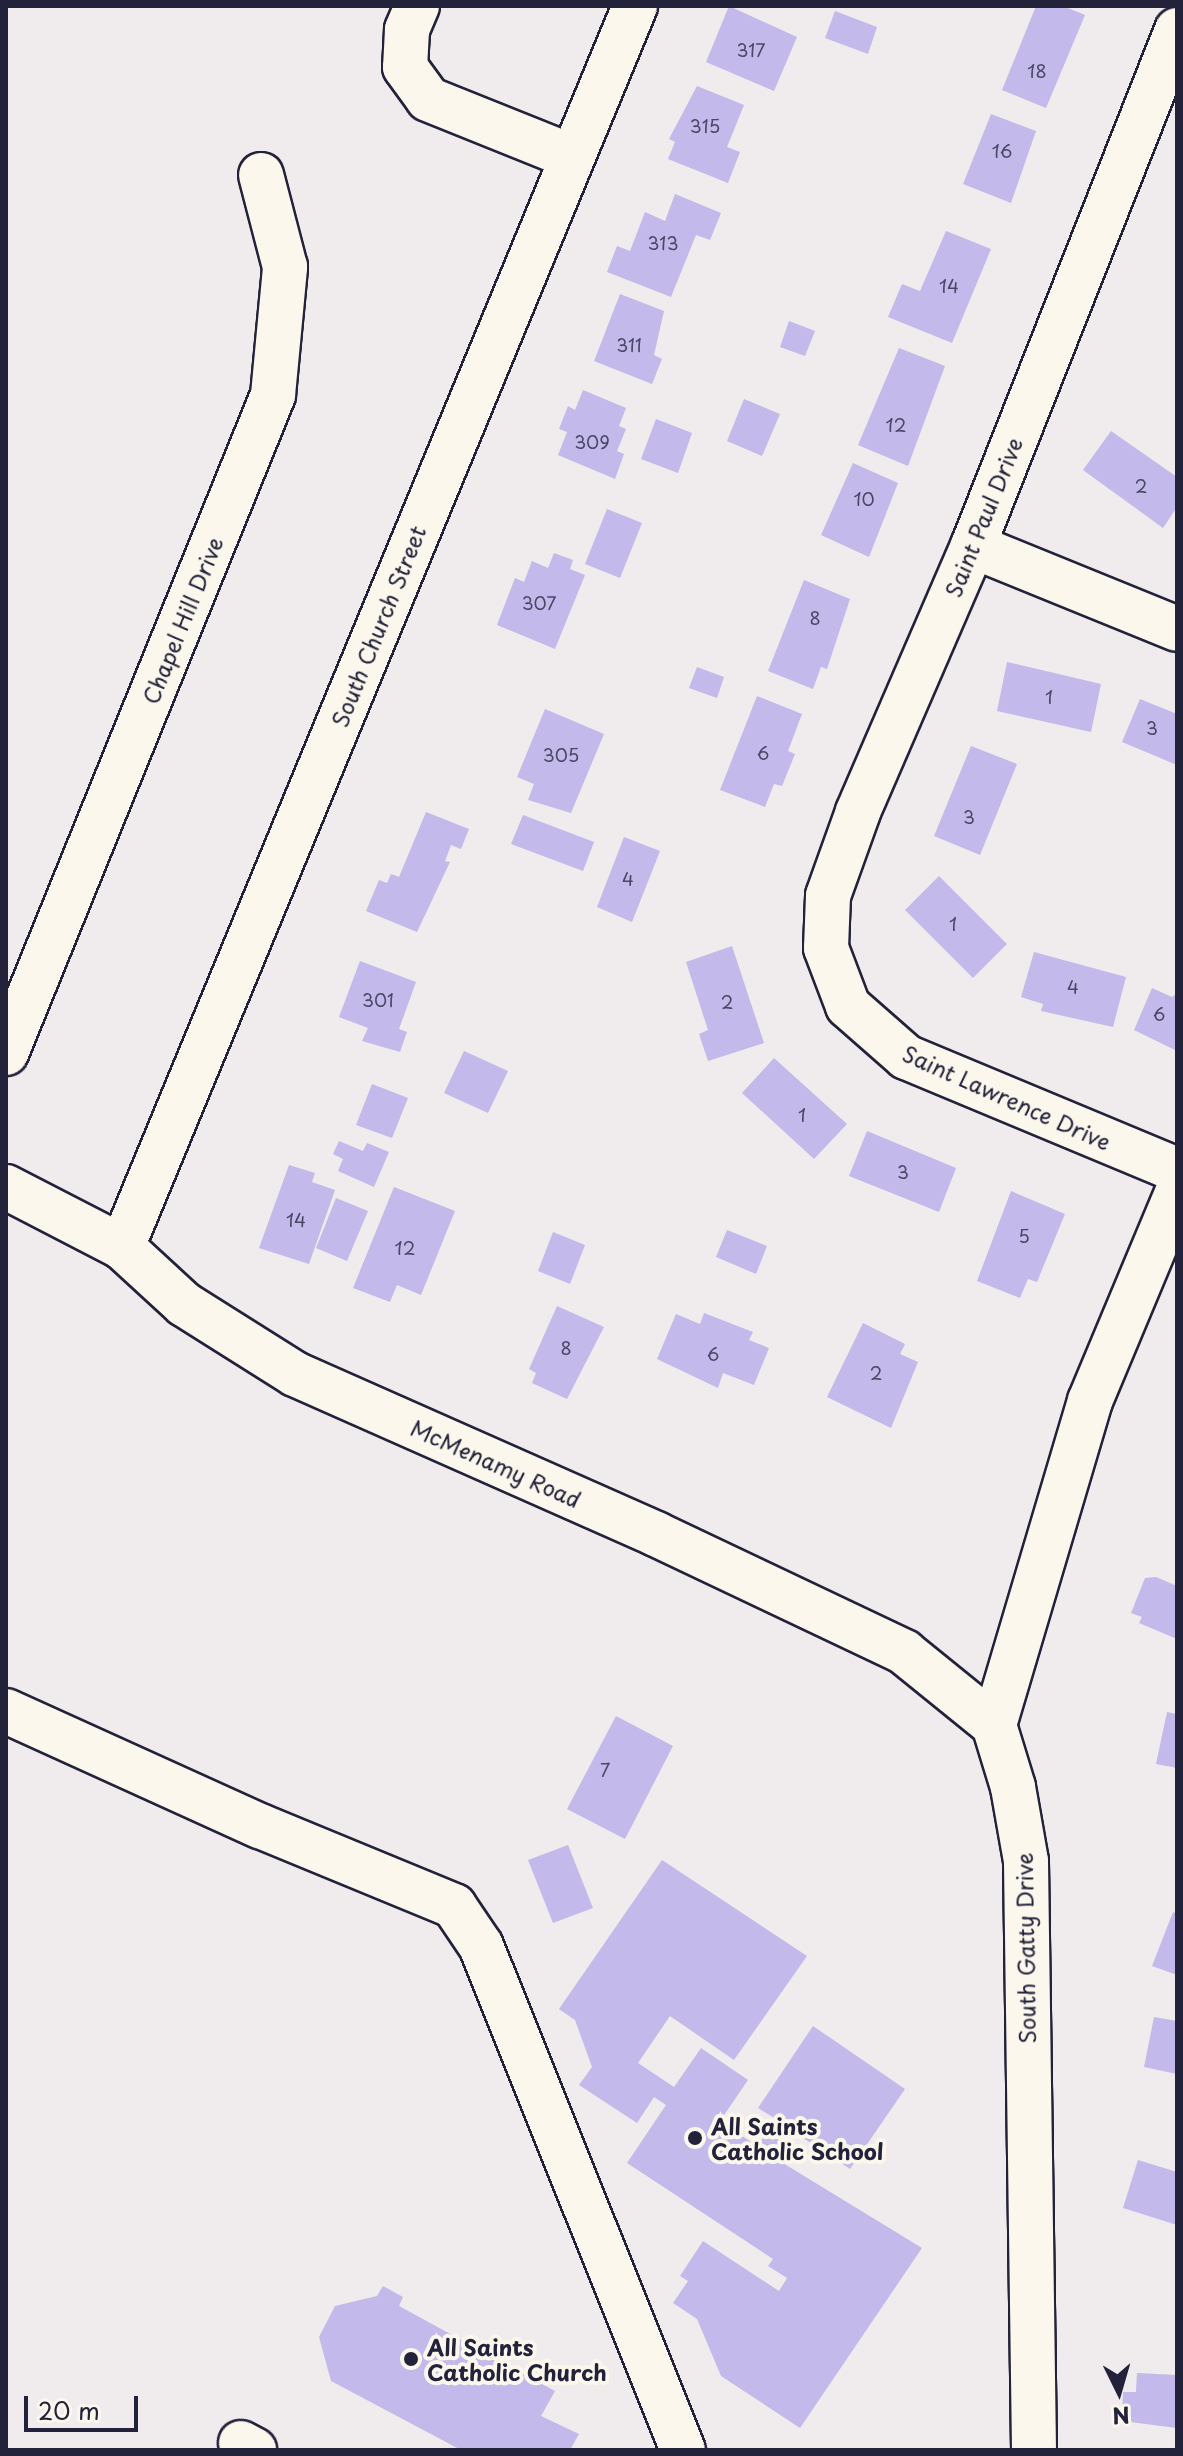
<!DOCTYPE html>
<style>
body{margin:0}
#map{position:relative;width:1183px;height:2456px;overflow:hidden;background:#f0ebec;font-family:"Playpen Sans",sans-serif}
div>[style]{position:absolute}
.building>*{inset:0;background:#c3b9ea}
.roads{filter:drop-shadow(2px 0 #22223b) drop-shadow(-2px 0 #22223b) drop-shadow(0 2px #22223b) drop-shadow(0 -2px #22223b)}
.minor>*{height:44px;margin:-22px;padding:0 22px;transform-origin:22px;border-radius:22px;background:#fbf7ec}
.dots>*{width:22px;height:22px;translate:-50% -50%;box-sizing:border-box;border:4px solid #fbf7ec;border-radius:50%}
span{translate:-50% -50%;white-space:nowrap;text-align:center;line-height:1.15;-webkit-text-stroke:8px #fbf7ec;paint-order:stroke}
.number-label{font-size:18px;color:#4a4867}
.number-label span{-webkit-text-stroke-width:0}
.street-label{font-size:22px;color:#22223b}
.poi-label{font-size:22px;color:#22223b;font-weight:700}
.left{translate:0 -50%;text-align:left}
.frame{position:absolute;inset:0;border:8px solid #22223b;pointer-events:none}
.north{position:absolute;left:1079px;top:2352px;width:80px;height:80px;-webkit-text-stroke:6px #fbf7ec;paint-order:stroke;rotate:175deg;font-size:22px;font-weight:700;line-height:32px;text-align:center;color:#22223b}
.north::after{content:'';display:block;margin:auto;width:28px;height:36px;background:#22223b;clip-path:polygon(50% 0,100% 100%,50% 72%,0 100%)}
.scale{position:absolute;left:24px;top:2396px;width:114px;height:36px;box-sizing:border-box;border:4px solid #22223b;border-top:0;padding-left:10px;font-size:24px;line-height:28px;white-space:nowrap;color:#22223b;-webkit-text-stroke:6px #fbf7ec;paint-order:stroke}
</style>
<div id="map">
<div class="building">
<i style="clip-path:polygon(729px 6px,797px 37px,774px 91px,706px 62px)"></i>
<i style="clip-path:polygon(1036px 6px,1063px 6px,1085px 15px,1046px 108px,1002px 90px)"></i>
<i style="clip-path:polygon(835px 11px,877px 27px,868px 54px,825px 38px)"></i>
<i style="clip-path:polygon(697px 86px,744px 105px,727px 147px,740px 152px,728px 183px,668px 159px,675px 142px,669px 139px)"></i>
<i style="clip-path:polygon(991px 114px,1036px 131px,1011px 203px,963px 184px)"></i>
<i style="clip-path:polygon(675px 194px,721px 213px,710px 240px,696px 235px,671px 297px,607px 272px,617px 246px,630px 251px,645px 212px,665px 221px)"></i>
<i style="clip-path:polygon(946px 231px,991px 249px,952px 343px,888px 317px,902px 284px,920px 291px)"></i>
<i style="clip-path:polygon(620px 294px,664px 311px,654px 355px,662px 359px,652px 384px,594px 361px)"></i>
<i style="clip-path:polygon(789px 321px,815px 331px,805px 356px,780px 347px)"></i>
<i style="clip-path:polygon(899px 348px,945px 366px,908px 466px,858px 445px)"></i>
<i style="clip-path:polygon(583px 390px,626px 408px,619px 426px,626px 429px,617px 451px,624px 454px,615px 479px,558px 455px,567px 432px,559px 429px,568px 406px,575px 410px)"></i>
<i style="clip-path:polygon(744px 399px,780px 414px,762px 456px,727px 441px)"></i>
<i style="clip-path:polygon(656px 419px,692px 433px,678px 473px,641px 459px)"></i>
<i style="clip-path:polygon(1111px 431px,1177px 477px,1177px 507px,1163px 528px,1083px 470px)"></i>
<i style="clip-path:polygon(853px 463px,898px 483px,869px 557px,821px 535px)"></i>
<i style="clip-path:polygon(607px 509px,642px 523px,620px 578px,585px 564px)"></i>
<i style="clip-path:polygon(554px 553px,573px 560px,570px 569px,585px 575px,555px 649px,497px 625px,515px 578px,524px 582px,532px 561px,548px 568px)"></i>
<i style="clip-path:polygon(804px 580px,850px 599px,827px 669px,821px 667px,813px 689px,768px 671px)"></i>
<i style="clip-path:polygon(1007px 662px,1101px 684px,1091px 732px,997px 711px)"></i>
<i style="clip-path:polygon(697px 667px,724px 677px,717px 698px,689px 688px)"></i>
<i style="clip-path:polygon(757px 696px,802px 714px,788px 751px,795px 754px,782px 786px,774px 784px,765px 807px,720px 790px)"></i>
<i style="clip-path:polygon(1140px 699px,1177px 714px,1177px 765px,1122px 742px)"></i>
<i style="clip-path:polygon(545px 709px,604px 734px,571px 813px,528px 800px,534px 784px,517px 777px)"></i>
<i style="clip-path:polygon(971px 746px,1017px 764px,980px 855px,934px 836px)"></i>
<i style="clip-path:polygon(426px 812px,469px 829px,461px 849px,451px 845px,445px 861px,450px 862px,417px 932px,366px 911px,379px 880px,387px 883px,391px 874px,399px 877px)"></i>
<i style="clip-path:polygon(523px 815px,594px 842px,583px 871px,511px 844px)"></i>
<i style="clip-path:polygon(624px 837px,660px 851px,632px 922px,597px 907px)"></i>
<i style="clip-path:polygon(939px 876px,1007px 944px,973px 978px,905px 910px)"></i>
<i style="clip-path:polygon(732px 946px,764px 1043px,708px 1061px,699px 1034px,708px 1030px,686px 962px)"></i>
<i style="clip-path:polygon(1034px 952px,1126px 977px,1113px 1027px,1041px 1011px,1043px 1004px,1021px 997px)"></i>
<i style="clip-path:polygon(360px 961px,416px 982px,399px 1029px,407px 1032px,400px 1052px,362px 1041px,368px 1028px,339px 1017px)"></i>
<i style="clip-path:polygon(1152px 988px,1172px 997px,1177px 993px,1177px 1051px,1134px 1030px)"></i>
<i style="clip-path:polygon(464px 1051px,508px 1071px,488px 1113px,444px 1093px)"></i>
<i style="clip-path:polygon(774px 1058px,847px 1124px,814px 1159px,742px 1093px)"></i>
<i style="clip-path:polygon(372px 1084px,408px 1098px,392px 1138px,356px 1125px)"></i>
<i style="clip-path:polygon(867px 1131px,956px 1168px,939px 1212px,849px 1176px)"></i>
<i style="clip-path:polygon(339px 1141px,363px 1151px,367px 1143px,389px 1152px,374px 1187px,338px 1171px,343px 1159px,333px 1154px)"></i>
<i style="clip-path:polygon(289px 1165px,315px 1173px,312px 1182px,335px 1190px,309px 1264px,259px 1248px)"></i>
<i style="clip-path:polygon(394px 1187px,455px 1211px,421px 1295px,397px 1285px,390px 1302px,353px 1288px)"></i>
<i style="clip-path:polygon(1011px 1191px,1065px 1214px,1037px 1282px,1028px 1279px,1020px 1298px,977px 1281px)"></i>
<i style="clip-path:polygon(336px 1198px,368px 1211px,347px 1261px,316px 1248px)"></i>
<i style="clip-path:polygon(727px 1230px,767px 1246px,756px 1274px,716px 1257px)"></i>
<i style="clip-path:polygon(553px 1232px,585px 1245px,570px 1284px,538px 1271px)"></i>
<i style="clip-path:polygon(557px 1306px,604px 1327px,567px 1399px,532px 1383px,536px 1373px,529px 1369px)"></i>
<i style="clip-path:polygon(704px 1313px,753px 1332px,749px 1340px,769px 1348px,754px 1385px,723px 1373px,718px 1388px,657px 1359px,676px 1314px,700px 1324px)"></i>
<i style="clip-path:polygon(863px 1323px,905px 1344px,900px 1354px,918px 1362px,891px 1428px,827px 1397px)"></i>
<i style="clip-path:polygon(1156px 1577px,1177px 1586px,1177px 1639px,1139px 1623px,1142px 1617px,1131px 1613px,1145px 1578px)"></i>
<i style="clip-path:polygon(1167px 1712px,1177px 1714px,1177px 1768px,1156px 1764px)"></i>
<i style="clip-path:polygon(616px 1716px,673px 1746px,625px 1839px,567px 1809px)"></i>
<i style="clip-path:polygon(568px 1845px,593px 1908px,553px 1923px,528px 1860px)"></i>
<i style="clip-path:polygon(662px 1860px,807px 1956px,734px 2060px,670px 2016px,638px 2063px,674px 2087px,701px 2048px,748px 2080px,720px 2121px,757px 2146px,776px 2119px,758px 2108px,813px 2026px,905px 2089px,850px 2169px,791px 2130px,773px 2157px,922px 2248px,800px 2428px,721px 2376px,697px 2319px,673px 2303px,688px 2281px,680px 2276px,703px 2241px,779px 2291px,787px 2278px,768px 2266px,773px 2259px,627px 2163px,666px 2105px,654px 2097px,637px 2123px,579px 2085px,592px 2067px,575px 2020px,559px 2009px)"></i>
<i style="clip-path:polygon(1173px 1912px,1177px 1914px,1177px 1975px,1152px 1966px)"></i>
<i style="clip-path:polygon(1154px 2017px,1177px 2021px,1177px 2074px,1144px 2067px)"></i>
<i style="clip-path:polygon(1138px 2160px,1177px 2172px,1177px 2225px,1123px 2208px)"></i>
<i style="clip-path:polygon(383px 2286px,403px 2297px,399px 2306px,555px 2391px,541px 2416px,579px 2434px,570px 2450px,461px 2450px,331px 2381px,319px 2337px,335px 2306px,377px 2296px)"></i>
<i style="clip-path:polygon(1137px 2373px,1177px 2375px,1177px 2428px,1122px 2421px,1123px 2392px,1136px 2392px)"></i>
</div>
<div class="roads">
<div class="minor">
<i style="left:417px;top:6px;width:26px;rotate:113deg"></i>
<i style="left:407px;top:30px;width:37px;rotate:93deg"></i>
<i style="left:405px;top:67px;width:39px;rotate:54deg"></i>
<i style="left:428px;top:99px;width:155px;rotate:21.9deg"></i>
<i style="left:1177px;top:30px;width:555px;rotate:111.57deg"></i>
<i style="left:973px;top:546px;width:290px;rotate:113.4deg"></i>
<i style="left:858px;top:812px;width:89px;rotate:109.7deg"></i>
<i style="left:828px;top:896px;width:52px;rotate:92.2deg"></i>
<i style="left:826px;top:948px;width:62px;rotate:69.2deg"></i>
<i style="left:848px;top:1006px;width:77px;rotate:41.3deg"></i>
<i style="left:906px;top:1057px;width:294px;rotate:22.6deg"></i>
<i style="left:973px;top:546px;width:220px;rotate:22.1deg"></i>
<i style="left:6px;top:1053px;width:710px;rotate:-67.91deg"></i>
<i style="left:273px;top:395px;width:129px;rotate:-84.6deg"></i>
<i style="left:285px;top:267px;width:95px;rotate:-104.6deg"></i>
<i style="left:6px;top:1187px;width:131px;rotate:27.3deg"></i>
<i style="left:122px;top:1247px;width:84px;rotate:42.6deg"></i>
<i style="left:184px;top:1304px;width:131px;rotate:32.2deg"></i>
<i style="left:295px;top:1374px;width:395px;rotate:23.9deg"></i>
<i style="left:656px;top:1534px;width:275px;rotate:25.4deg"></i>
<i style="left:904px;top:1652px;width:116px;rotate:39deg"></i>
<i style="left:122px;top:1247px;width:1343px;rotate:-67.54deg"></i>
<i style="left:6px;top:1711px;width:279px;rotate:24.4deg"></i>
<i style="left:260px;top:1826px;width:210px;rotate:22.4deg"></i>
<i style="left:454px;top:1906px;width:48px;rotate:56deg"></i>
<i style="left:481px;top:1946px;width:543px;rotate:68.16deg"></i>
<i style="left:241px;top:2443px;width:15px;rotate:28deg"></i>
<i style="left:1034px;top:2450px;width:589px;rotate:-90.78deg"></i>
<i style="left:1026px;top:1861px;width:75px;rotate:-100deg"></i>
<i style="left:1013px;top:1787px;width:65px;rotate:-107deg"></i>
<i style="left:994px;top:1725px;width:338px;rotate:-73.5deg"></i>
<i style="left:1090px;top:1401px;width:225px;rotate:-67.3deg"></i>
</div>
</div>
<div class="dots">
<i style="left:695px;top:2138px;background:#22223b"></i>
<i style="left:411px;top:2359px;background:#22223b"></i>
</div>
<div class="number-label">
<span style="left:751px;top:50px">317</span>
<span style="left:1037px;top:71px">18</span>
<span style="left:705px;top:126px">315</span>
<span style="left:1002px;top:151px">16</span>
<span style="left:663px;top:243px">313</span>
<span style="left:949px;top:286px">14</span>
<span style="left:629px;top:345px">311</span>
<span style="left:896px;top:425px">12</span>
<span style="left:592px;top:442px">309</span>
<span style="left:1141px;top:486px">2</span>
<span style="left:864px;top:499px">10</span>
<span style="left:539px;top:603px">307</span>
<span style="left:815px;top:618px">8</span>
<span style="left:1049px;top:697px">1</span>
<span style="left:1152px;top:728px">3</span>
<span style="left:763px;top:753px">6</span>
<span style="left:561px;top:755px">305</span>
<span style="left:969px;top:817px">3</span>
<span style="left:628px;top:879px">4</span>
<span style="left:953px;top:924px">1</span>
<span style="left:1073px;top:987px">4</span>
<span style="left:378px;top:1000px">301</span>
<span style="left:727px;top:1002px">2</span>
<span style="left:1159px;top:1014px">6</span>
<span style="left:802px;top:1115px">1</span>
<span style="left:903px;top:1172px">3</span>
<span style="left:296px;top:1220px">14</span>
<span style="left:1024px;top:1236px">5</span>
<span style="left:405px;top:1248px">12</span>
<span style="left:566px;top:1348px">8</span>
<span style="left:713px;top:1354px">6</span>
<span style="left:876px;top:1373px">2</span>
<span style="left:605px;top:1770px">7</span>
</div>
<div class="street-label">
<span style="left:983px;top:517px;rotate:-68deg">Saint Paul Drive</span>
<span style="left:182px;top:620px;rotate:-68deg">Chapel Hill Drive</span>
<span style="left:378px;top:626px;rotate:-68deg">South Church Street</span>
<span style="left:1007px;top:1097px;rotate:24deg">Saint Lawrence Drive</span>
<span style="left:496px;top:1463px;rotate:24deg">McMenamy Road</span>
<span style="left:1025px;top:1948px;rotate:-91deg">South Gatty Drive</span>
</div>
<div class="poi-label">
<span class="left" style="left:711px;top:2138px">All Saints<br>Catholic School</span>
<span class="left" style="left:427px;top:2359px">All Saints<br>Catholic Church</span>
</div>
<div class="frame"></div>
<div class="north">N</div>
<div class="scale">20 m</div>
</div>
